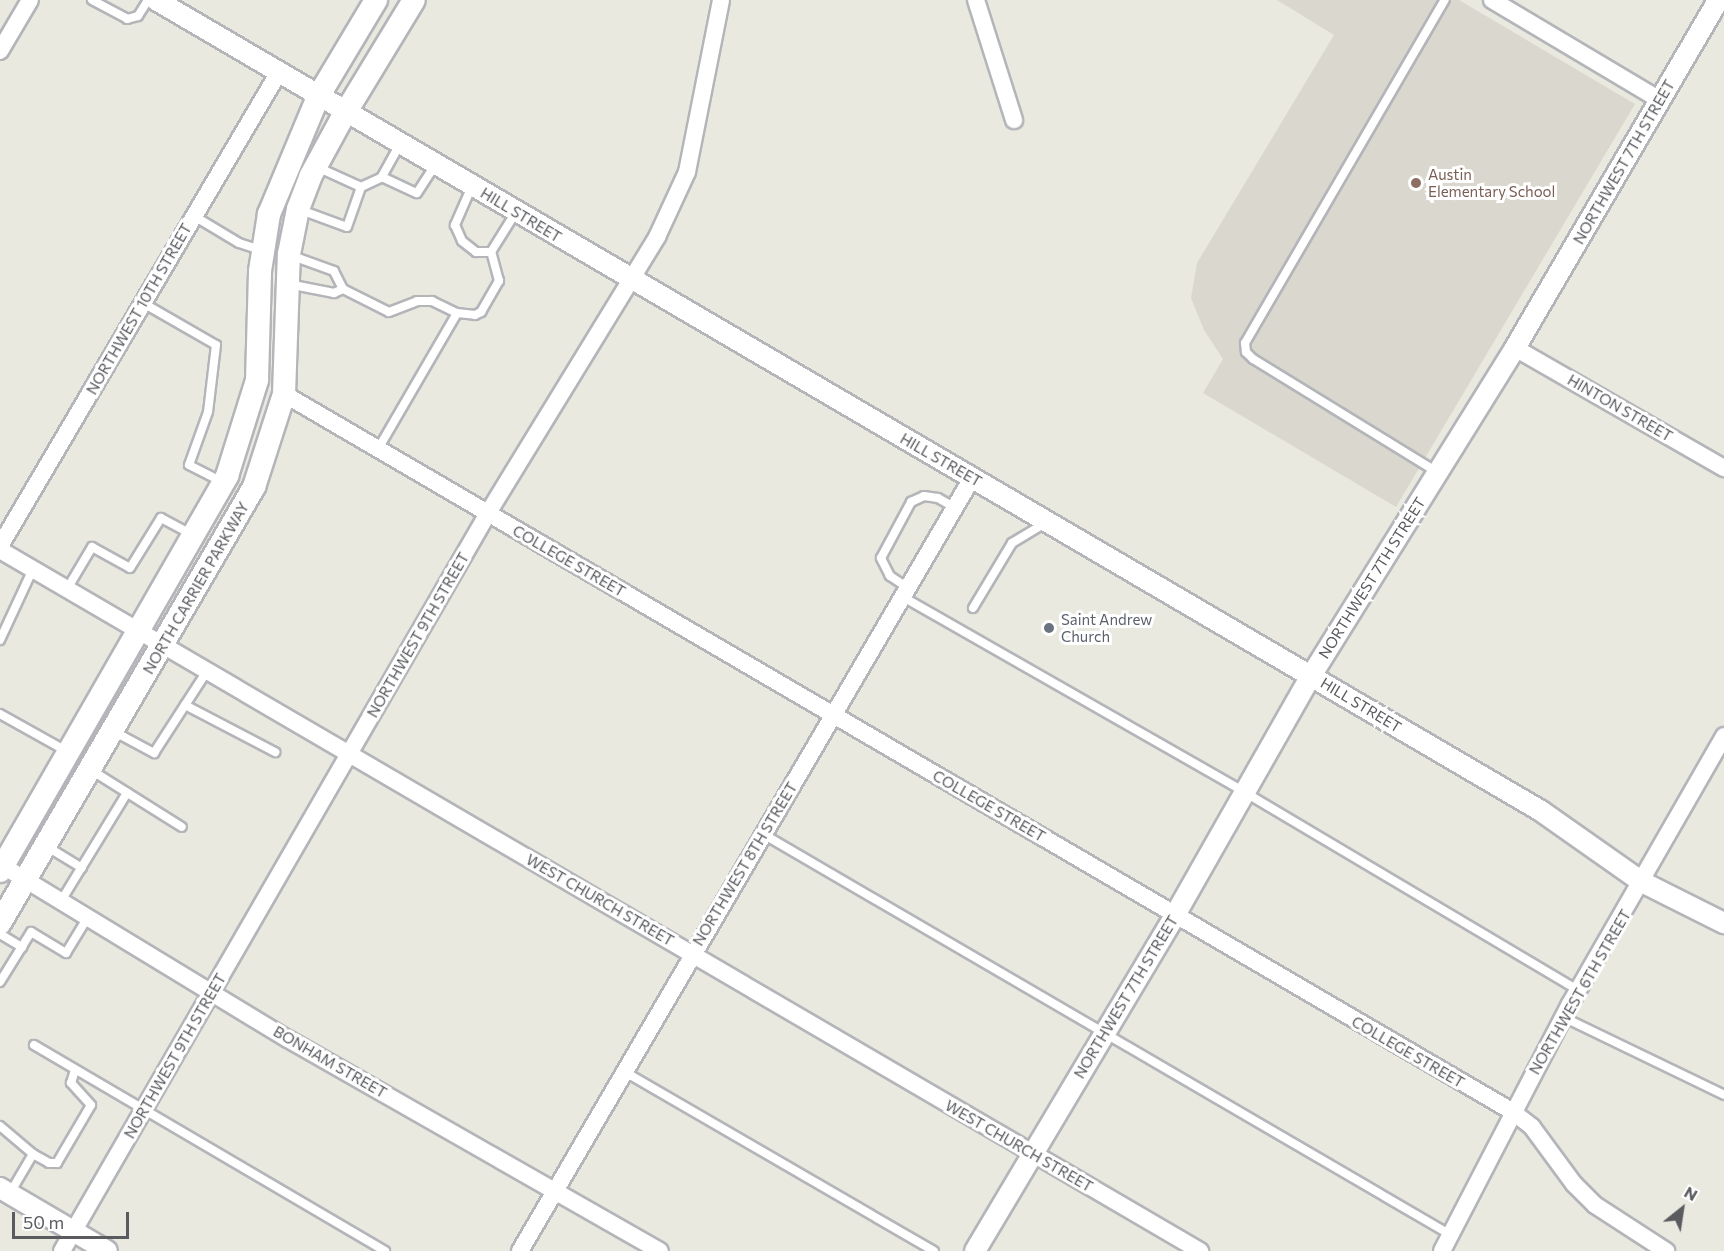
<!DOCTYPE html>
<style>
body{margin:0}
#map{position:relative;width:1724px;height:1251px;overflow:hidden;background:#eae9e0;font-family:Commissioner,sans-serif}
div>[style]{position:absolute}
.education>*{inset:0;background:#dad8ce}
.roads{filter:drop-shadow(2px 0 #b3b5b9) drop-shadow(-2px 0 #b3b5b9) drop-shadow(0 2px #b3b5b9) drop-shadow(0 -2px #b3b5b9)}
.service>*{height:8px;margin:-4px;padding:0 4px;transform-origin:4px;border-radius:4px;background:#fff}
.minor>*{height:16px;margin:-8px;padding:0 8px;transform-origin:8px;border-radius:8px;background:#fff}
.tertiary>*{height:20px;margin:-10px;padding:0 10px;transform-origin:10px;border-radius:10px;background:#fff}
.secondary>*{height:22px;margin:-11px;padding:0 11px;transform-origin:11px;border-radius:11px;background:#fff}
.dots>*{width:16px;height:16px;translate:-50% -50%;box-sizing:border-box;border:3px solid #fff;border-radius:50%}
span{translate:-50% -50%;white-space:nowrap;text-align:center;line-height:1.15;-webkit-text-stroke:6px #fff;paint-order:stroke}
.street-label{font-size:15px;color:#595b5f}
.education-label{font-size:15px;color:#785e54}
.left{translate:0 -50%;text-align:left}
.worship-label{font-size:15px;color:#5b616d}
.north{position:absolute;left:1652px;top:1179px;width:60px;height:60px;-webkit-text-stroke:4px #fff;paint-order:stroke;rotate:30deg;font-size:16px;font-weight:700;line-height:24px;text-align:center;color:#595b5f}
.north::after{content:'';display:block;margin:auto;width:21px;height:27px;background:#595b5f;clip-path:polygon(50% 0,100% 100%,50% 72%,0 100%)}
.scale{position:absolute;left:12px;top:1212px;width:117px;height:27px;box-sizing:border-box;border:3px solid #595b5f;border-top:0;padding-left:8px;font-size:18px;line-height:21px;white-space:nowrap;color:#595b5f;-webkit-text-stroke:4px #fff;paint-order:stroke}
</style>
<div id="map">
<div class="education">
<i style="clip-path:polygon(1277px 0,1459px 0,1635px 104px,1396px 507px,1203px 393px,1223px 359px,1204px 330px,1191px 298px,1197px 263px,1334px 35px)"></i>
</div>
<div class="roads">
<div class="service">
<i style="left:92px;top:0;width:40px;rotate:28deg"></i>
<i style="left:127px;top:19px;width:11px;rotate:-15deg"></i>
<i style="left:138px;top:16px;width:19px;rotate:-58deg"></i>
<i style="left:400px;top:144px;width:38px;rotate:119deg"></i>
<i style="left:382px;top:177px;width:38px;rotate:25deg"></i>
<i style="left:417px;top:193px;width:35px;rotate:-57deg"></i>
<i style="left:472px;top:186px;width:43px;rotate:113.6deg"></i>
<i style="left:455px;top:225px;width:17px;rotate:66deg"></i>
<i style="left:462px;top:241px;width:18px;rotate:38deg"></i>
<i style="left:476px;top:252px;width:15px"></i>
<i style="left:491px;top:252px;width:47px;rotate:-58deg"></i>
<i style="left:361px;top:187px;width:23px;rotate:-25deg"></i>
<i style="left:298px;top:209px;width:52px;rotate:20.2deg"></i>
<i style="left:347px;top:227px;width:42px;rotate:-70.7deg"></i>
<i style="left:361px;top:187px;width:48px;rotate:-155.6deg"></i>
<i style="left:194px;top:216px;width:52px;rotate:31deg"></i>
<i style="left:239px;top:243px;width:25px;rotate:18deg"></i>
<i style="left:288px;top:284px;width:47px;rotate:11.1deg"></i>
<i style="left:334px;top:293px;width:10px;rotate:-24deg"></i>
<i style="left:343px;top:289px;width:20px;rotate:-117deg"></i>
<i style="left:334px;top:271px;width:47px;rotate:-160deg"></i>
<i style="left:343px;top:289px;width:51px;rotate:26.6deg"></i>
<i style="left:389px;top:312px;width:30px;rotate:-21deg"></i>
<i style="left:417px;top:301px;width:15px"></i>
<i style="left:432px;top:301px;width:28px;rotate:26deg"></i>
<i style="left:457px;top:313px;width:18px;rotate:6deg"></i>
<i style="left:475px;top:315px;width:7px;rotate:-27deg"></i>
<i style="left:481px;top:312px;width:36px;rotate:-60deg"></i>
<i style="left:499px;top:281px;width:30px;rotate:-105deg"></i>
<i style="left:143px;top:303px;width:84px;rotate:29.9deg"></i>
<i style="left:216px;top:345px;width:67px;rotate:96.8deg"></i>
<i style="left:208px;top:412px;width:56px;rotate:109.7deg"></i>
<i style="left:189px;top:465px;width:37px;rotate:27deg"></i>
<i style="left:378px;top:449px;width:157px;rotate:-59.8deg"></i>
<i style="left:1437px;top:472px;width:216px;rotate:-148.4deg"></i>
<i style="left:1253px;top:359px;width:10px;rotate:-135deg"></i>
<i style="left:1246px;top:352px;width:9px;rotate:-96deg"></i>
<i style="left:1245px;top:343px;width:397px;rotate:-59.8deg"></i>
<i style="left:908px;top:588px;width:22px;rotate:-146deg"></i>
<i style="left:890px;top:576px;width:20px;rotate:-117deg"></i>
<i style="left:881px;top:558px;width:64px;rotate:-61.8deg"></i>
<i style="left:911px;top:502px;width:14px;rotate:-25deg"></i>
<i style="left:924px;top:496px;width:14px;rotate:8deg"></i>
<i style="left:938px;top:498px;width:20px;rotate:30deg"></i>
<i style="left:67px;top:589px;width:49px;rotate:-59.2deg"></i>
<i style="left:92px;top:547px;width:43px;rotate:28.9deg"></i>
<i style="left:130px;top:568px;width:59px;rotate:-58.2deg"></i>
<i style="left:161px;top:518px;width:34px;rotate:28deg"></i>
<i style="left:903px;top:597px;width:395px;rotate:29.7deg"></i>
<i style="left:1246px;top:793px;width:386px;rotate:30.7deg"></i>
<i style="left:973px;top:608px;width:76px;rotate:-59deg"></i>
<i style="left:1012px;top:543px;width:41px;rotate:-31deg"></i>
<i style="left:0;top:640px;width:78px;rotate:-65.1deg"></i>
<i style="left:185px;top:705px;width:102px;rotate:27.6deg"></i>
<i style="left:0;top:714px;width:78px;rotate:29.2deg"></i>
<i style="left:113px;top:731px;width:47px;rotate:28.2deg"></i>
<i style="left:154px;top:753px;width:98px;rotate:-57.1deg"></i>
<i style="left:91px;top:770px;width:107px;rotate:32.1deg"></i>
<i style="left:763px;top:834px;width:796px;rotate:30.24deg"></i>
<i style="left:46px;top:846px;width:42px;rotate:31.4deg"></i>
<i style="left:61px;top:901px;width:127px;rotate:-58.6deg"></i>
<i style="left:0;top:934px;width:26px;rotate:31deg"></i>
<i style="left:0;top:982px;width:59px;rotate:-58.2deg"></i>
<i style="left:31px;top:932px;width:41px;rotate:31deg"></i>
<i style="left:66px;top:953px;width:42px;rotate:-58.6deg"></i>
<i style="left:1563px;top:1017px;width:179px;rotate:25.8deg"></i>
<i style="left:34px;top:1045px;width:407px;rotate:30.4deg"></i>
<i style="left:625px;top:1072px;width:357px;rotate:30.1deg"></i>
<i style="left:0;top:1126px;width:43px;rotate:40.3deg"></i>
<i style="left:33px;top:1154px;width:45px;rotate:120.5deg"></i>
<i style="left:33px;top:1154px;width:18px;rotate:29deg"></i>
<i style="left:49px;top:1163px;width:8px"></i>
<i style="left:57px;top:1163px;width:67px;rotate:-59.6deg"></i>
<i style="left:91px;top:1105px;width:30px;rotate:-132deg"></i>
<i style="left:71px;top:1083px;width:14px;rotate:-73deg"></i>
</div>
<div class="minor">
<i style="left:976px;top:0;width:126px;rotate:72.4deg"></i>
<i style="left:1492px;top:0;width:196px;rotate:30.8deg"></i>
<i style="left:0;top:51px;width:59px;rotate:-59.5deg"></i>
<i style="left:1515px;top:348px;width:241px;rotate:29.9deg"></i>
<i style="left:284px;top:394px;width:1423px;rotate:30.29deg"></i>
<i style="left:1513px;top:1112px;width:24px;rotate:38deg"></i>
<i style="left:1532px;top:1127px;width:71px;rotate:53.6deg"></i>
<i style="left:1574px;top:1184px;width:30px;rotate:45deg"></i>
<i style="left:1595px;top:1205px;width:85px;rotate:32.9deg"></i>
<i style="left:0;top:546px;width:550px;rotate:-59.52deg"></i>
<i style="left:0;top:550px;width:1390px;rotate:30.29deg"></i>
<i style="left:3px;top:866px;width:333px;rotate:31.3deg"></i>
<i style="left:288px;top:1039px;width:428px;rotate:29.7deg"></i>
<i style="left:62px;top:1251px;width:852px;rotate:-60deg"></i>
<i style="left:488px;top:513px;width:324px;rotate:-58.5deg"></i>
<i style="left:657px;top:237px;width:72px;rotate:-65.2deg"></i>
<i style="left:687px;top:172px;width:175px;rotate:-78.8deg"></i>
<i style="left:520px;top:1251px;width:895px;rotate:-59.68deg"></i>
<i style="left:1442px;top:1251px;width:278px;rotate:-62.6deg"></i>
<i style="left:1570px;top:1004px;width:309px;rotate:-60.1deg"></i>
</div>
<div class="tertiary">
<i style="left:156px;top:0;width:1605px;rotate:30.35deg"></i>
<i style="left:1541px;top:811px;width:123px;rotate:35.1deg"></i>
<i style="left:1642px;top:882px;width:92px;rotate:26.6deg"></i>
<i style="left:0;top:1188px;width:124px;rotate:30.5deg"></i>
<i style="left:975px;top:1251px;width:391px;rotate:-59.2deg"></i>
<i style="left:1175px;top:915px;width:275px;rotate:-60.4deg"></i>
<i style="left:1311px;top:676px;width:386px;rotate:-58.1deg"></i>
<i style="left:1515px;top:348px;width:403px;rotate:-59.7deg"></i>
</div>
<div class="secondary">
<i style="left:0;top:871px;width:456px;rotate:-60.1deg"></i>
<i style="left:227px;top:476px;width:101px;rotate:-72.6deg"></i>
<i style="left:257px;top:380px;width:109px;rotate:-88.4deg"></i>
<i style="left:260px;top:271px;width:58px;rotate:-81deg"></i>
<i style="left:269px;top:214px;width:127px;rotate:-67.3deg"></i>
<i style="left:318px;top:97px;width:113px;rotate:-59.1deg"></i>
<i style="left:0;top:923px;width:505px;rotate:-59.78deg"></i>
<i style="left:254px;top:487px;width:98px;rotate:-72.1deg"></i>
<i style="left:284px;top:394px;width:140px;rotate:-88deg"></i>
<i style="left:289px;top:254px;width:46px;rotate:-78.7deg"></i>
<i style="left:298px;top:209px;width:34px;rotate:-69deg"></i>
<i style="left:310px;top:177px;width:65px;rotate:-61.5deg"></i>
<i style="left:341px;top:120px;width:140px;rotate:-58.7deg"></i>
</div>
</div>
<div class="dots">
<i style="left:1416px;top:183px;background:#8d6e63"></i>
<i style="left:1049px;top:628px;background:#6b7280"></i>
</div>
<div class="street-label">
<span style="left:1624px;top:162px;rotate:-60deg">NORTHWEST 7TH STREET</span>
<span style="left:521px;top:215px;rotate:31deg">HILL STREET</span>
<span style="left:139px;top:309px;rotate:-60deg">NORTHWEST 10TH STREET</span>
<span style="left:1620px;top:408px;rotate:30deg">HINTON STREET</span>
<span style="left:941px;top:460px;rotate:30deg">HILL STREET</span>
<span style="left:569px;top:561px;rotate:30deg">COLLEGE STREET</span>
<span style="left:1372px;top:578px;rotate:-58deg">NORTHWEST 7TH STREET</span>
<span style="left:196px;top:588px;rotate:-60deg">NORTH CARRIER PARKWAY</span>
<span style="left:418px;top:635px;rotate:-60deg">NORTHWEST 9TH STREET</span>
<span style="left:1361px;top:705px;rotate:31deg">HILL STREET</span>
<span style="left:989px;top:806px;rotate:30deg">COLLEGE STREET</span>
<span style="left:745px;top:864px;rotate:-59deg">NORTHWEST 8TH STREET</span>
<span style="left:600px;top:900px;rotate:30deg">WEST CHURCH STREET</span>
<span style="left:1580px;top:992px;rotate:-60deg">NORTHWEST 6TH STREET</span>
<span style="left:1126px;top:997px;rotate:-59deg">NORTHWEST 7TH STREET</span>
<span style="left:1408px;top:1052px;rotate:30deg">COLLEGE STREET</span>
<span style="left:175px;top:1056px;rotate:-60deg">NORTHWEST 9TH STREET</span>
<span style="left:330px;top:1062px;rotate:30deg">BONHAM STREET</span>
<span style="left:1019px;top:1146px;rotate:30deg">WEST CHURCH STREET</span>
</div>
<div class="education-label">
<span class="left" style="left:1428px;top:183px">Austin<br>Elementary School</span>
</div>
<div class="worship-label">
<span class="left" style="left:1061px;top:628px">Saint Andrew<br>Church</span>
</div>
<div class="north">N</div>
<div class="scale">50 m</div>
</div>
